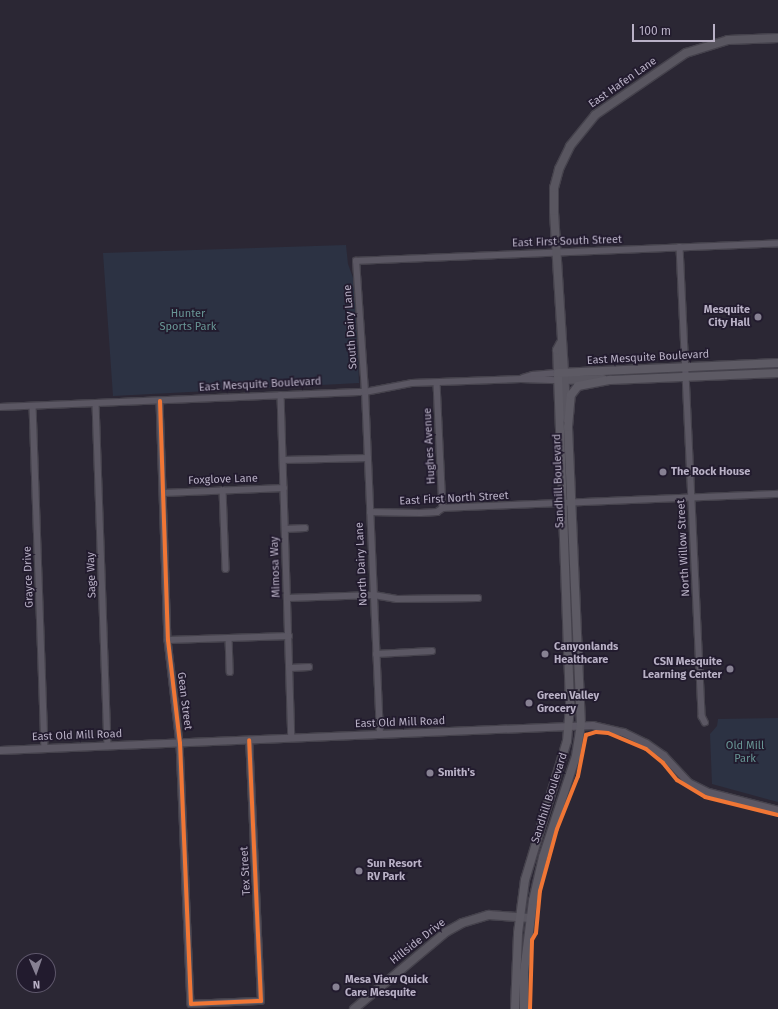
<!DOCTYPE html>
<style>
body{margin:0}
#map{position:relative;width:778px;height:1009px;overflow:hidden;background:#2b2734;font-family:"Fira Sans",sans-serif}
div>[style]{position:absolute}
.green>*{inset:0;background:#2c3243}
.roads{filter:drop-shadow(1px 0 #45424c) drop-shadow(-1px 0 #45424c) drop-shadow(0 1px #45424c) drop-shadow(0 -1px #45424c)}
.minor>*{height:5.5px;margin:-2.75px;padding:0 2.75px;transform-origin:2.75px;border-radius:2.75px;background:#5b5763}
.tertiary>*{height:7px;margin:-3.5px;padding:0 3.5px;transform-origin:3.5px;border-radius:3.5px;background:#5b5763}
.secondary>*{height:8px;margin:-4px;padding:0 4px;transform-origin:4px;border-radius:4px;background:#595660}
.primary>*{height:8px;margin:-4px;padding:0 4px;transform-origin:4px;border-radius:4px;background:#5d5a64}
.cycleway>*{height:4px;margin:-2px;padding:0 2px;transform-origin:2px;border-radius:2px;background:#f07635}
.dots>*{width:11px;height:11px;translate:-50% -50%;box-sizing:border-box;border:2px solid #221b2e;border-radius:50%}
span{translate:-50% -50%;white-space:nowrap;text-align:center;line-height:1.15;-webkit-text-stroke:3.5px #221b2e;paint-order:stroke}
.street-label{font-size:11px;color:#b9b1c6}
.poi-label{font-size:11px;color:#b9b1c6;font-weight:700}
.right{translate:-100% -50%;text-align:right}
.left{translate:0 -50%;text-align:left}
.park-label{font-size:11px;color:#689695}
.north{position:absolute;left:16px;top:953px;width:40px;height:40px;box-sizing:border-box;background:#221b2e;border:1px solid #5e576b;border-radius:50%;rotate:178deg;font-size:11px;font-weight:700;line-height:16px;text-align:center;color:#b9b1c6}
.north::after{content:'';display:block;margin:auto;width:14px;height:18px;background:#878193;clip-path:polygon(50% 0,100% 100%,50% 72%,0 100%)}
.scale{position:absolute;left:632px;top:24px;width:83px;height:18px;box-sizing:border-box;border:2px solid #b9b1c6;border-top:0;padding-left:5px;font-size:12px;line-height:14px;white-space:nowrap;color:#b9b1c6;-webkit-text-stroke:3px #221b2e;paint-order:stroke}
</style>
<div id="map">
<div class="green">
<i style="clip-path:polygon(346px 245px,348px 264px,355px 283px,359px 383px,113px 396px,103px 253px)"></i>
<i style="clip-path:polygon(778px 718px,778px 802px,712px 784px,710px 734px,717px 726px,718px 719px)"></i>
</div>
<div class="roads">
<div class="minor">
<i style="left:680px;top:247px;width:470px;rotate:87.3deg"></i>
<i style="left:702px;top:716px;width:7px;rotate:63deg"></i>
<i style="left:523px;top:378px;width:10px;rotate:-17deg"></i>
<i style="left:533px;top:375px;width:25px;rotate:-5deg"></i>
<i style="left:437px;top:383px;width:125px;rotate:87.3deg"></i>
<i style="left:281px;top:395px;width:343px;rotate:88.2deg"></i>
<i style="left:160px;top:401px;width:239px;rotate:88.1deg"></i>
<i style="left:168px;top:640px;width:104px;rotate:83.4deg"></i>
<i style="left:180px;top:743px;width:261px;rotate:87.6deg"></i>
<i style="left:191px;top:1004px;width:70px;rotate:-2.5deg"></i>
<i style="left:261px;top:1001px;width:261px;rotate:-92.6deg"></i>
<i style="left:96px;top:403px;width:343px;rotate:88deg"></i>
<i style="left:33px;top:406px;width:342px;rotate:88deg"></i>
<i style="left:0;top:407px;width:365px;rotate:-2.4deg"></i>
<i style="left:365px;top:392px;width:48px;rotate:-10.8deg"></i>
<i style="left:412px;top:383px;width:109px;rotate:-2.1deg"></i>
<i style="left:521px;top:379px;width:37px;rotate:2deg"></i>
<i style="left:283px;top:460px;width:85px;rotate:-1.3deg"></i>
<i style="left:223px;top:490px;width:79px;rotate:87.8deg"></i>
<i style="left:163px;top:493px;width:121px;rotate:-2.4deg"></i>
<i style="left:370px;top:512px;width:50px;rotate:1.1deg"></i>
<i style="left:420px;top:513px;width:17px;rotate:-3deg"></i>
<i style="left:437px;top:512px;width:7px;rotate:-34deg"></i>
<i style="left:443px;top:508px;width:335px;rotate:-2.4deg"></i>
<i style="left:285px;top:529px;width:20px;rotate:-3deg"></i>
<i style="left:288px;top:598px;width:86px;rotate:-2deg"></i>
<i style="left:374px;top:595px;width:23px;rotate:10deg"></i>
<i style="left:397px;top:599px;width:81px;rotate:-0.7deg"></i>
<i style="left:229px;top:638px;width:34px;rotate:88deg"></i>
<i style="left:168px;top:640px;width:121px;rotate:-1.9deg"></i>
<i style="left:376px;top:654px;width:56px;rotate:-3.1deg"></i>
<i style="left:290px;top:668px;width:19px;rotate:-3deg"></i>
<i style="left:380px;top:735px;width:343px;rotate:-92.5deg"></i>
<i style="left:365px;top:392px;width:131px;rotate:-93.9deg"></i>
<i style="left:356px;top:261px;width:422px;rotate:-2.4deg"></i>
</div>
<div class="tertiary">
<i style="left:0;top:750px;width:593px;rotate:-2.42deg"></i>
<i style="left:592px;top:725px;width:32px;rotate:13deg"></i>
<i style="left:623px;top:732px;width:25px;rotate:26deg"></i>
<i style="left:646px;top:743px;width:21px;rotate:35deg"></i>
<i style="left:663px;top:755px;width:37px;rotate:47deg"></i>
<i style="left:688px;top:782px;width:22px;rotate:27deg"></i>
<i style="left:708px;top:792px;width:72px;rotate:14.4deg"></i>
</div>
<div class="secondary">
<i style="left:558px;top:373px;width:23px;rotate:-92deg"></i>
<i style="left:557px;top:350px;width:7px;rotate:-63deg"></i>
<i style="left:561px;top:380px;width:42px;rotate:-1.4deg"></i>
<i style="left:567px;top:419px;width:208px;rotate:-93.6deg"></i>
<i style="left:554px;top:211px;width:23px;rotate:-90deg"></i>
<i style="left:554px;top:188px;width:20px;rotate:-75deg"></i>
<i style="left:559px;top:169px;width:25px;rotate:-64deg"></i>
<i style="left:570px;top:146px;width:40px;rotate:-51deg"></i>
<i style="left:595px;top:115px;width:110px;rotate:-34.3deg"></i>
<i style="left:686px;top:53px;width:44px;rotate:-17.2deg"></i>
<i style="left:728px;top:40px;width:50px;rotate:-2.3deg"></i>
<i style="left:354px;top:1009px;width:120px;rotate:-39.9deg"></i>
<i style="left:446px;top:932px;width:18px;rotate:-29deg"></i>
<i style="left:462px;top:923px;width:28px;rotate:-17deg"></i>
<i style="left:489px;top:915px;width:41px;rotate:4.2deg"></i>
</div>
<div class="primary">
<i style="left:515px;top:1009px;width:76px;rotate:-87.7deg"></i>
<i style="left:518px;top:933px;width:53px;rotate:-82.5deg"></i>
<i style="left:525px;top:880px;width:145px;rotate:-73.2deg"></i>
<i style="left:567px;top:741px;width:38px;rotate:-85deg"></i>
<i style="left:570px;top:703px;width:330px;rotate:-92.1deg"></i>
<i style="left:558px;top:373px;width:220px;rotate:-2.6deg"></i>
<i style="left:524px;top:1009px;width:37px;rotate:-90deg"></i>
<i style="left:524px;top:972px;width:72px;rotate:-82.8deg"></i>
<i style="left:533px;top:901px;width:45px;rotate:-77.2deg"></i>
<i style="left:543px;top:857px;width:106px;rotate:-71.9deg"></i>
<i style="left:576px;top:756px;width:31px;rotate:-81deg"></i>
<i style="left:581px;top:725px;width:298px;rotate:-92.5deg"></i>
<i style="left:568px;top:427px;width:32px;rotate:-85deg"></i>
<i style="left:571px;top:395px;width:11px;rotate:-52deg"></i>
<i style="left:578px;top:386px;width:33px;rotate:-11deg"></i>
<i style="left:610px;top:380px;width:168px;rotate:-2.4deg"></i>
</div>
</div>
<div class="cycleway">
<i style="left:160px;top:401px;width:239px;rotate:88.1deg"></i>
<i style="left:168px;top:640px;width:104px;rotate:83.4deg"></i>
<i style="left:180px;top:743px;width:261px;rotate:87.6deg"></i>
<i style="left:191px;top:1004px;width:70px;rotate:-2.5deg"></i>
<i style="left:261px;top:1001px;width:261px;rotate:-92.6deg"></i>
<i style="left:530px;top:1009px;width:69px;rotate:-88.3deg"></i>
<i style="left:532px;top:940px;width:8px;rotate:-60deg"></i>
<i style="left:536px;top:933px;width:42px;rotate:-84.6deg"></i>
<i style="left:540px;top:891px;width:64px;rotate:-74.7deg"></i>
<i style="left:557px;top:829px;width:57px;rotate:-68.4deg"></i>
<i style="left:578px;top:776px;width:42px;rotate:-79deg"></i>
<i style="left:586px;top:735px;width:10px;rotate:-17deg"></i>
<i style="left:596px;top:732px;width:12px;rotate:5deg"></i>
<i style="left:608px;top:733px;width:41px;rotate:22.8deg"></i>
<i style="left:646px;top:749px;width:22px;rotate:39deg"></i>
<i style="left:663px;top:763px;width:22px;rotate:51deg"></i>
<i style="left:677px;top:780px;width:33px;rotate:31deg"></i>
<i style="left:705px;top:797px;width:75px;rotate:13.9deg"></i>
</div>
<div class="dots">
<i style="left:758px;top:317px;background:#878193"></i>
<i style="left:663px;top:472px;background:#878193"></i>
<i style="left:545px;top:654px;background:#878193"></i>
<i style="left:730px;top:669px;background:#878193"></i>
<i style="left:529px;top:703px;background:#878193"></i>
<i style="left:430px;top:773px;background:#878193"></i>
<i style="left:359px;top:871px;background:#878193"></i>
<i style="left:336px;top:987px;background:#878193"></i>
</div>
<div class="street-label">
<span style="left:623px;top:83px;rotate:-35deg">East Hafen Lane</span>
<span style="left:567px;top:242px;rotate:-2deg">East First South Street</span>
<span style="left:351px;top:327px;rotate:-94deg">South Dairy Lane</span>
<span style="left:648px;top:358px;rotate:-3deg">East Mesquite Boulevard</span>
<span style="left:260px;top:385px;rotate:-3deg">East Mesquite Boulevard</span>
<span style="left:430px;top:446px;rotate:-93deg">Hughes Avenue</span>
<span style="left:223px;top:480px;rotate:-2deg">Foxglove Lane</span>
<span style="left:559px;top:481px;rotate:-92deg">Sandhill Boulevard</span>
<span style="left:454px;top:499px;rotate:-3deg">East First North Street</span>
<span style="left:684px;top:548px;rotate:-93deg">North Willow Street</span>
<span style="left:362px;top:564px;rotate:-93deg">North Dairy Lane</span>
<span style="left:276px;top:567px;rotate:-92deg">Mimosa Way</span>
<span style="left:92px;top:575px;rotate:-92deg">Sage Way</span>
<span style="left:29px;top:577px;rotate:-92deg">Grayce Drive</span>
<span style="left:184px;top:701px;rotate:83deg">Gean Street</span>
<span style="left:400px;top:723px;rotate:-2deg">East Old Mill Road</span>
<span style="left:77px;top:736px;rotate:-2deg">East Old Mill Road</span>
<span style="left:550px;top:798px;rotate:-72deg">Sandhill Boulevard</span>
<span style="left:246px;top:871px;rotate:-93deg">Tex Street</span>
<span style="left:418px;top:942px;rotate:-38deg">Hillside Drive</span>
</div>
<div class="poi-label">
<span class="right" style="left:750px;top:317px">Mesquite<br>City Hall</span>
<span class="left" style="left:671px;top:472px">The Rock House</span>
<span class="left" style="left:554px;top:654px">Canyonlands<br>Healthcare</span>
<span class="right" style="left:722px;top:669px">CSN Mesquite<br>Learning Center</span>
<span class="left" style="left:537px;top:703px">Green Valley<br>Grocery</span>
<span class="left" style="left:438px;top:773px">Smith's</span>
<span class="left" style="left:367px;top:871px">Sun Resort<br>RV Park</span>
<span class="left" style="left:345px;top:987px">Mesa View Quick<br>Care Mesquite</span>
</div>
<div class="park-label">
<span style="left:188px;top:321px">Hunter<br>Sports Park</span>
<span style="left:745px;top:753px">Old Mill<br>Park</span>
</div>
<div class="north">N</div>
<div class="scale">100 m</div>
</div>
